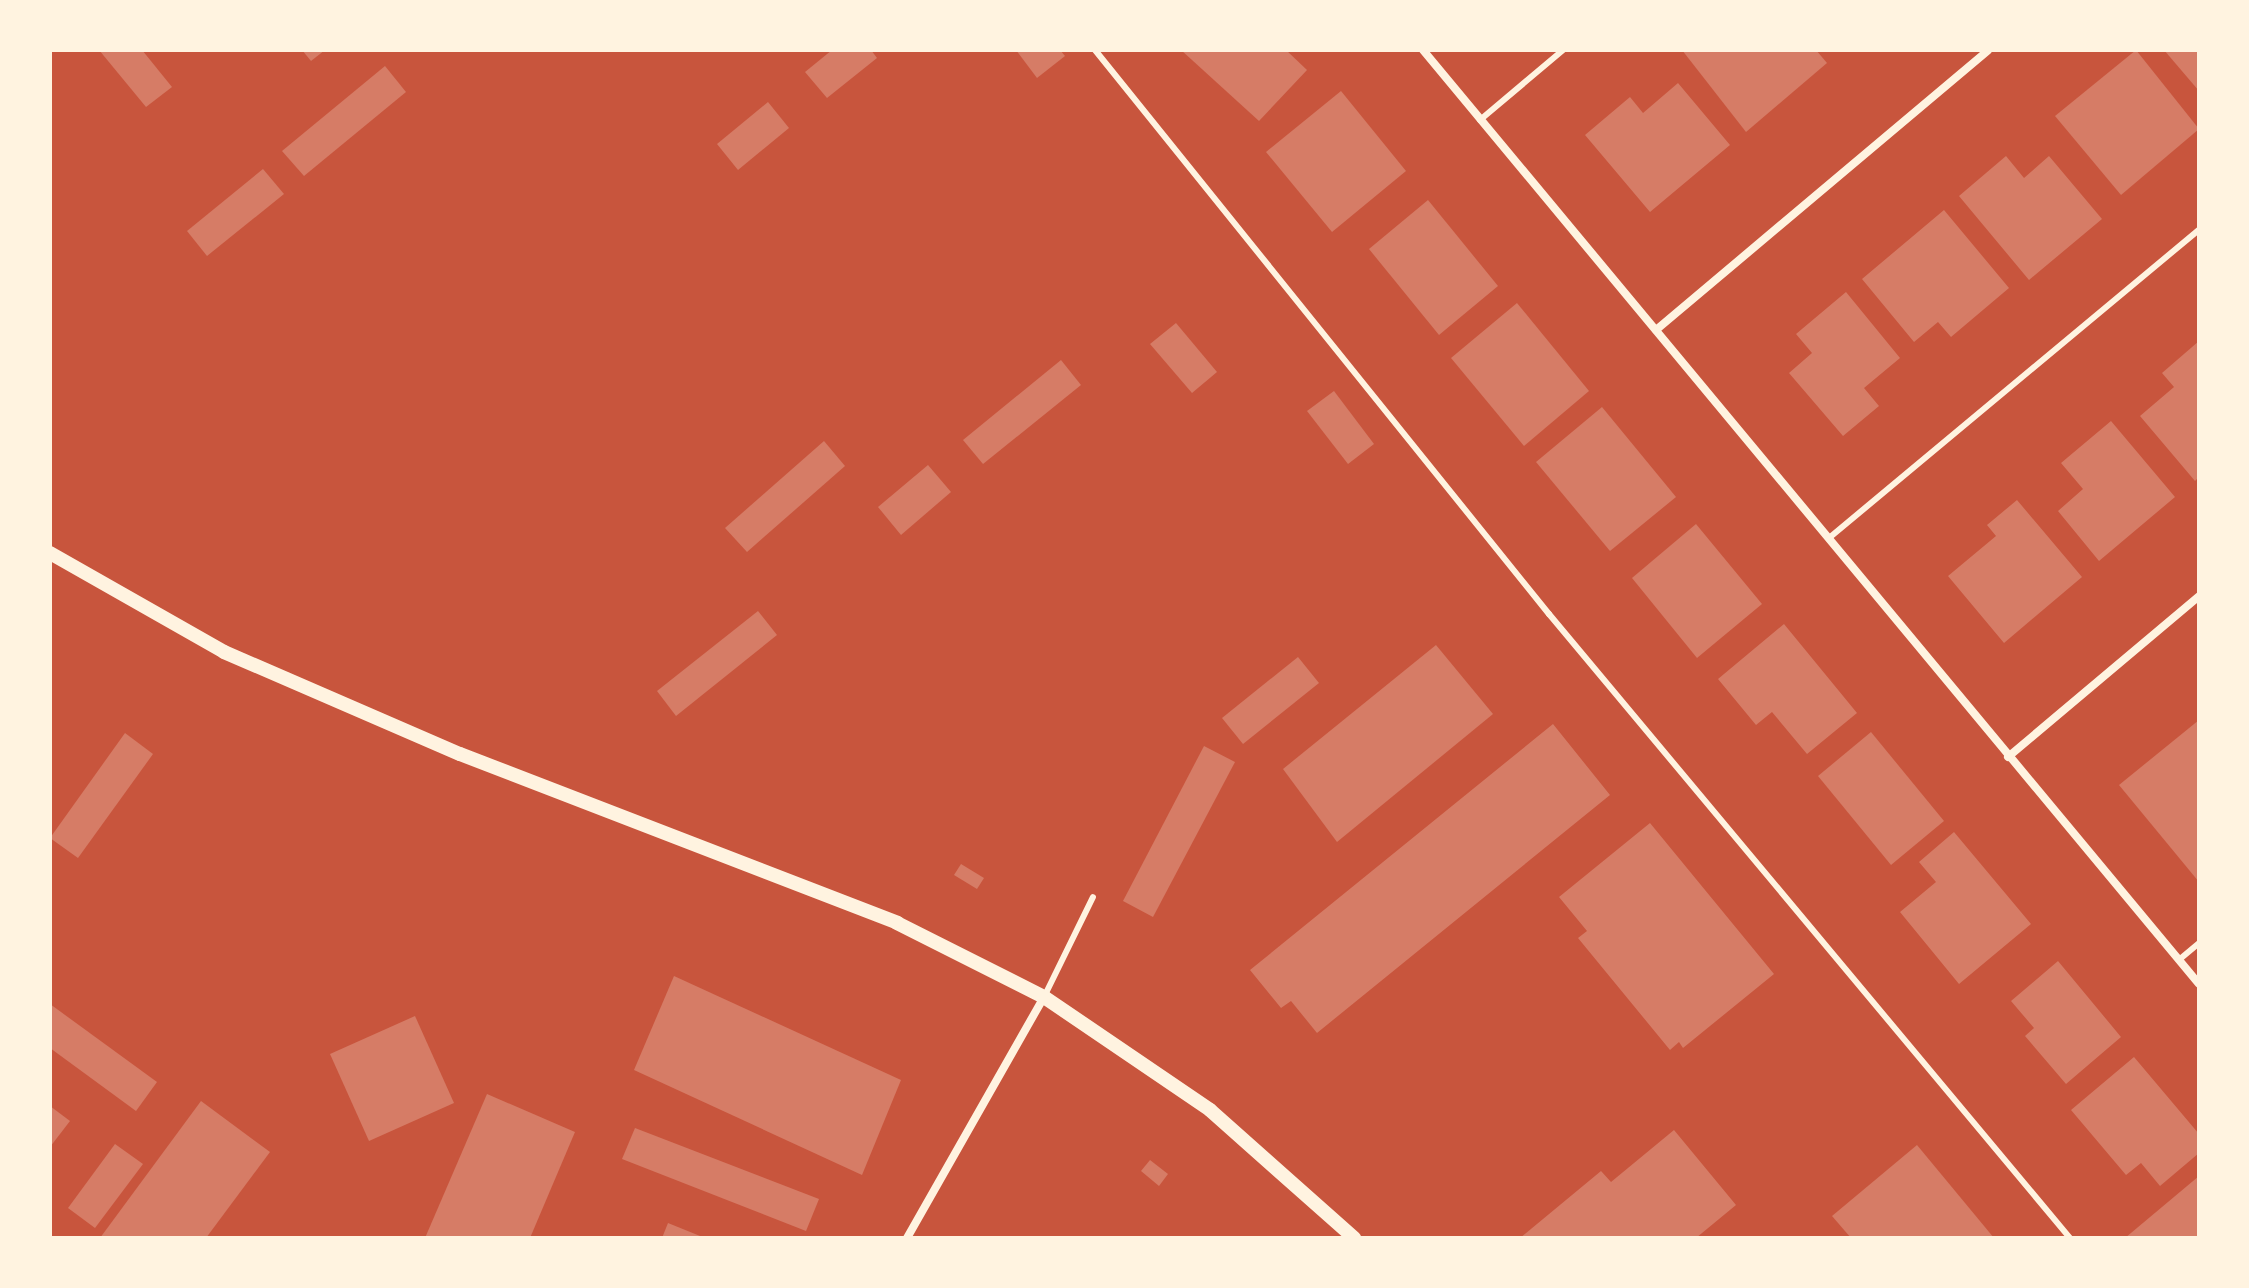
<!DOCTYPE html>
<style>
body{margin:0}
#map{position:relative;width:2249px;height:1288px;overflow:hidden;background:#c8553d;font-family:"Crimson Pro",serif}
div>[style]{position:absolute}
.building>*{inset:0;background:#d67c66}
.service>*{height:6px;margin:-3px;padding:0 3px;transform-origin:3px;border-radius:3px;background:#fff3e0}
.minor>*{height:8px;margin:-4px;padding:0 4px;transform-origin:4px;border-radius:4px;background:#fff3e0}
.tertiary>*{height:14px;margin:-7px;padding:0 7px;transform-origin:7px;border-radius:7px;background:#fff3e0}
span{translate:-50% -50%;white-space:nowrap;text-align:center;line-height:1.15;-webkit-text-stroke:6px #fff3e0;paint-order:stroke}
.frame{position:absolute;inset:0;border:52px solid #fff3e0;pointer-events:none}
</style>
<div id="map">
<div class="building">
<i style="clip-path:polygon(99px 50px,142px 50px,172px 87px,146px 107px)"></i>
<i style="clip-path:polygon(302px 50px,325px 50px,311px 61px)"></i>
<i style="clip-path:polygon(832px 50px,871px 50px,877px 58px,827px 98px,805px 72px)"></i>
<i style="clip-path:polygon(1016px 50px,1060px 50px,1065px 56px,1037px 78px)"></i>
<i style="clip-path:polygon(1181px 50px,1286px 50px,1307px 70px,1259px 121px)"></i>
<i style="clip-path:polygon(1682px 50px,1816px 50px,1827px 63px,1746px 132px)"></i>
<i style="clip-path:polygon(2136px 50px,2199px 129px,2121px 195px,2055px 116px)"></i>
<i style="clip-path:polygon(2164px 50px,2199px 50px,2199px 91px)"></i>
<i style="clip-path:polygon(385px 66px,406px 92px,304px 176px,282px 151px)"></i>
<i style="clip-path:polygon(1678px 83px,1730px 145px,1650px 212px,1585px 135px,1630px 97px,1643px 113px)"></i>
<i style="clip-path:polygon(1341px 91px,1406px 171px,1332px 232px,1266px 152px)"></i>
<i style="clip-path:polygon(768px 102px,789px 128px,738px 170px,717px 144px)"></i>
<i style="clip-path:polygon(2006px 156px,2024px 178px,2049px 156px,2102px 219px,2029px 280px,1959px 196px)"></i>
<i style="clip-path:polygon(263px 169px,284px 194px,207px 256px,187px 231px)"></i>
<i style="clip-path:polygon(1428px 200px,1498px 286px,1439px 335px,1369px 249px)"></i>
<i style="clip-path:polygon(1944px 210px,2009px 288px,1951px 337px,1938px 322px,1914px 342px,1862px 279px)"></i>
<i style="clip-path:polygon(1846px 292px,1900px 358px,1864px 388px,1879px 406px,1843px 436px,1789px 373px,1812px 353px,1796px 334px)"></i>
<i style="clip-path:polygon(1517px 303px,1589px 391px,1524px 446px,1451px 358px)"></i>
<i style="clip-path:polygon(1176px 323px,1217px 372px,1192px 393px,1150px 344px)"></i>
<i style="clip-path:polygon(2199px 341px,2199px 477px,2195px 481px,2140px 416px,2174px 387px,2162px 373px)"></i>
<i style="clip-path:polygon(1061px 360px,1081px 385px,983px 464px,963px 440px)"></i>
<i style="clip-path:polygon(1334px 391px,1374px 444px,1348px 464px,1307px 411px)"></i>
<i style="clip-path:polygon(1602px 407px,1676px 497px,1610px 551px,1536px 462px)"></i>
<i style="clip-path:polygon(2111px 421px,2175px 497px,2099px 561px,2058px 511px,2083px 489px,2061px 463px)"></i>
<i style="clip-path:polygon(824px 441px,845px 466px,747px 552px,725px 528px)"></i>
<i style="clip-path:polygon(928px 465px,951px 492px,901px 535px,878px 507px)"></i>
<i style="clip-path:polygon(2017px 500px,2082px 577px,2004px 643px,1948px 576px,1996px 536px,1987px 525px)"></i>
<i style="clip-path:polygon(1696px 524px,1762px 604px,1697px 658px,1632px 578px)"></i>
<i style="clip-path:polygon(758px 611px,777px 635px,676px 716px,657px 691px)"></i>
<i style="clip-path:polygon(1784px 624px,1857px 713px,1807px 754px,1772px 712px,1756px 725px,1718px 679px)"></i>
<i style="clip-path:polygon(1436px 645px,1493px 714px,1337px 842px,1283px 769px)"></i>
<i style="clip-path:polygon(1298px 657px,1319px 683px,1243px 744px,1222px 718px)"></i>
<i style="clip-path:polygon(2199px 720px,2199px 882px,2119px 785px)"></i>
<i style="clip-path:polygon(1553px 724px,1610px 795px,1317px 1033px,1291px 1001px,1281px 1008px,1250px 970px)"></i>
<i style="clip-path:polygon(1871px 732px,1944px 821px,1891px 865px,1818px 776px)"></i>
<i style="clip-path:polygon(125px 733px,153px 754px,78px 858px,50px 838px)"></i>
<i style="clip-path:polygon(1204px 746px,1235px 762px,1153px 917px,1123px 901px)"></i>
<i style="clip-path:polygon(1650px 823px,1774px 974px,1683px 1048px,1679px 1042px,1670px 1050px,1578px 938px,1587px 931px,1559px 897px)"></i>
<i style="clip-path:polygon(1954px 832px,2031px 924px,1959px 984px,1900px 912px,1936px 882px,1919px 862px)"></i>
<i style="clip-path:polygon(961px 864px,984px 878px,977px 889px,954px 875px)"></i>
<i style="clip-path:polygon(2058px 961px,2121px 1037px,2066px 1084px,2025px 1036px,2034px 1028px,2011px 1001px)"></i>
<i style="clip-path:polygon(674px 976px,901px 1080px,862px 1175px,634px 1070px)"></i>
<i style="clip-path:polygon(50px 1004px,157px 1082px,136px 1111px,50px 1048px)"></i>
<i style="clip-path:polygon(415px 1016px,454px 1103px,369px 1141px,330px 1054px)"></i>
<i style="clip-path:polygon(2134px 1057px,2199px 1134px,2199px 1153px,2160px 1186px,2141px 1163px,2126px 1175px,2071px 1110px)"></i>
<i style="clip-path:polygon(487px 1094px,575px 1132px,530px 1238px,425px 1238px)"></i>
<i style="clip-path:polygon(201px 1101px,270px 1152px,206px 1238px,100px 1238px)"></i>
<i style="clip-path:polygon(50px 1106px,70px 1121px,50px 1147px)"></i>
<i style="clip-path:polygon(635px 1128px,819px 1199px,806px 1231px,622px 1159px)"></i>
<i style="clip-path:polygon(1674px 1130px,1736px 1205px,1696px 1238px,1520px 1238px,1601px 1171px,1611px 1182px)"></i>
<i style="clip-path:polygon(115px 1144px,143px 1164px,95px 1228px,68px 1208px)"></i>
<i style="clip-path:polygon(1917px 1145px,1994px 1238px,1851px 1238px,1832px 1216px)"></i>
<i style="clip-path:polygon(1150px 1160px,1168px 1174px,1159px 1186px,1141px 1171px)"></i>
<i style="clip-path:polygon(2199px 1176px,2199px 1238px,2125px 1238px)"></i>
<i style="clip-path:polygon(668px 1223px,705px 1238px,662px 1238px)"></i>
</div>
<div class="service">
<i style="left:1095px;top:50px;width:724px;rotate:51.17deg"></i>
<i style="left:1549px;top:614px;width:813px;rotate:50.14deg"></i>
<i style="left:1480px;top:120px;width:109px;rotate:-40.1deg"></i>
<i style="left:1829px;top:538px;width:481px;rotate:-39.8deg"></i>
<i style="left:2180px;top:959px;width:25px;rotate:-40deg"></i>
<i style="left:1045px;top:995px;width:109px;rotate:-63.9deg"></i>
</div>
<div class="minor">
<i style="left:1423px;top:50px;width:1214px;rotate:50.28deg"></i>
<i style="left:1656px;top:330px;width:434px;rotate:-40.1deg"></i>
<i style="left:2008px;top:757px;width:250px;rotate:-40.1deg"></i>
<i style="left:907px;top:1238px;width:277px;rotate:-60.4deg"></i>
</div>
<div class="tertiary">
<i style="left:50px;top:553px;width:200px;rotate:29.6deg"></i>
<i style="left:224px;top:652px;width:257px;rotate:23.4deg"></i>
<i style="left:460px;top:754px;width:469px;rotate:21.1deg"></i>
<i style="left:897px;top:923px;width:165px;rotate:26.7deg"></i>
<i style="left:1044px;top:997px;width:201px;rotate:34.2deg"></i>
<i style="left:1210px;top:1110px;width:193px;rotate:41.6deg"></i>
</div>
<div class="frame"></div>
</div>
